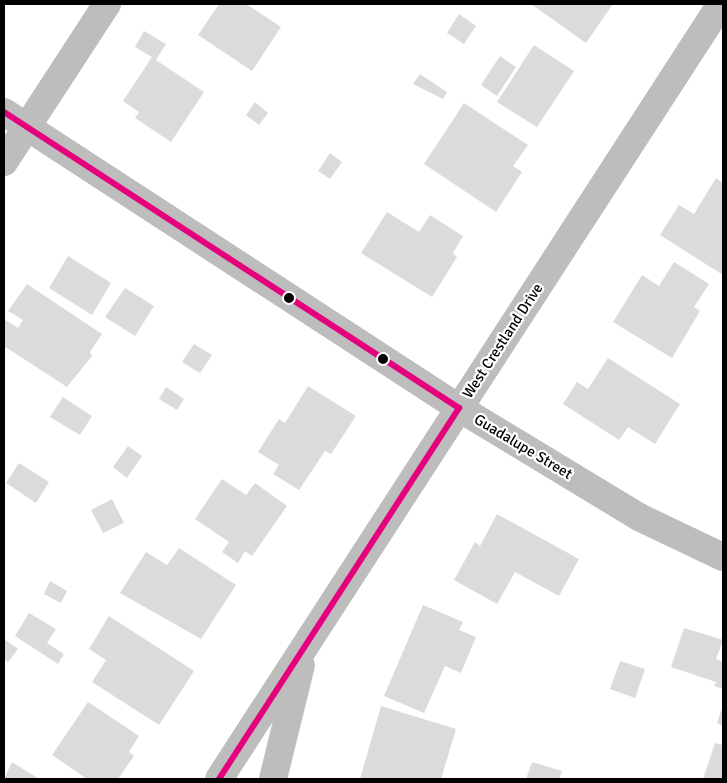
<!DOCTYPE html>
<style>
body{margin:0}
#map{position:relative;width:727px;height:783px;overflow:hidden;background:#fff;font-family:Signika,sans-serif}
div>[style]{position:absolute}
.building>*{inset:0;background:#dbdbdb}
.minor>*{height:28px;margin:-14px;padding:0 14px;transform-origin:14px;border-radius:14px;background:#bdbdbd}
.bus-1>*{height:6px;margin:-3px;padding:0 3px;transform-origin:3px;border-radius:3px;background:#e5007d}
.dots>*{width:14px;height:14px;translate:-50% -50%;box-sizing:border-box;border:2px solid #fff;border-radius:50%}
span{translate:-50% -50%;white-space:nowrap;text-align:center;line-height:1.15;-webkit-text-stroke:4.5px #fff;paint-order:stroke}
.street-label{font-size:15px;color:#000}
.frame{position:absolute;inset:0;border:5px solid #000;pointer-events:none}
</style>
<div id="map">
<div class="building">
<i style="clip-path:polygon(219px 4px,246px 4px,281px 27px,252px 71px,198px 35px)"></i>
<i style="clip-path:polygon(531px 4px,613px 4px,586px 43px)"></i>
<i style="clip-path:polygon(459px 14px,476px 26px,464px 44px,447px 33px)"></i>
<i style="clip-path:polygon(144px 31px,166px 44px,156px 60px,204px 92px,171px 142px,135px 118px,139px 112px,123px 101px,152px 57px,135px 47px)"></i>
<i style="clip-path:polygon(534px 45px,574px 71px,537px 127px,497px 102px)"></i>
<i style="clip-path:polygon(500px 56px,516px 67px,497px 96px,481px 85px)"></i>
<i style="clip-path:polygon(420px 74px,447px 92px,443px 99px,413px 84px)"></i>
<i style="clip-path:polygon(255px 102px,268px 113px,259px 125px,246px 115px)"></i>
<i style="clip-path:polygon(464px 103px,528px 145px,513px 166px,522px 172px,496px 212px,424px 164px)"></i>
<i style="clip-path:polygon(330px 153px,342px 162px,330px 179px,318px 171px)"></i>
<i style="clip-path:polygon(716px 178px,723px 183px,723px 275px,660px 235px,679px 205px,694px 214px)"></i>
<i style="clip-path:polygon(387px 212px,419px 232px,430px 215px,463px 236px,453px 253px,457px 257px,432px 297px,361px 253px)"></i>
<i style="clip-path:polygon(68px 256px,111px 283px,92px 315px,49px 288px)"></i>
<i style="clip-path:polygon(674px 262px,709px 284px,694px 307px,700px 311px,672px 358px,613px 322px,642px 275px,659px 286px)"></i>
<i style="clip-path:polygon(27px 284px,102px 334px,90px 352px,92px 356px,67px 387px,4px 346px,4px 319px,18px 328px,23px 320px,8px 311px)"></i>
<i style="clip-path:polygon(125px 288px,154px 306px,135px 336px,105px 317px)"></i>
<i style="clip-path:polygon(194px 344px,212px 355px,200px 373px,182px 362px)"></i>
<i style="clip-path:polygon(608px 358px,680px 404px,655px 444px,628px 427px,619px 440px,563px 404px,577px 382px,588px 389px)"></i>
<i style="clip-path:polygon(308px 386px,356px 416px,331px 454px,325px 451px,299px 490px,273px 474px,279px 465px,258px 452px,279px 419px,285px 423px)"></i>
<i style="clip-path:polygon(166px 387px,184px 399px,177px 410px,159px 399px)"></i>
<i style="clip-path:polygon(63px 397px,92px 416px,80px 435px,50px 417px)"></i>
<i style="clip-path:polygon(128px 446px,142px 456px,127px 478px,113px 467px)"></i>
<i style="clip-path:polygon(19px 463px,49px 482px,36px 503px,6px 483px)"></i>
<i style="clip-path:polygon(222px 479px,246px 495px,255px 483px,287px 506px,252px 556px,245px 551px,238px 563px,222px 552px,229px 542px,195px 519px)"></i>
<i style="clip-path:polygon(112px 499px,124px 523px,103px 533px,91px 510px)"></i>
<i style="clip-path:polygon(497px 514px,579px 559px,559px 596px,515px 572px,497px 604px,454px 580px,475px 542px,480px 546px)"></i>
<i style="clip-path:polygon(179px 548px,236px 585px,201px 639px,120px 593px,146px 552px,167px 565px)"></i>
<i style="clip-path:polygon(50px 581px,67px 591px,61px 603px,44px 594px)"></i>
<i style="clip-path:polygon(423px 605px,463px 622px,459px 630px,476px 637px,461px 673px,445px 666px,424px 713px,384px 696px)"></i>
<i style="clip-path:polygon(29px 613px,56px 629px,47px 643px,64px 654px,58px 664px,15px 636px)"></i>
<i style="clip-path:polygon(109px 616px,194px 671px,159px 725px,92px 682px,106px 660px,89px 649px)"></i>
<i style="clip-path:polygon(684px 628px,723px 640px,716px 659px,723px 662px,723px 689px,714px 686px,716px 682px,671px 667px)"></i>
<i style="clip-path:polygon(4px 639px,18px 649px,8px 662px,4px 659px)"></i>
<i style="clip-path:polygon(620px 661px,645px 669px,635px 698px,610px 689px)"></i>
<i style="clip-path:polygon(88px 702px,139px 736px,129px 752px,134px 756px,118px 779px,87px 779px,52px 755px)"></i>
<i style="clip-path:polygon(723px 705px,723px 726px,717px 723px)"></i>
<i style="clip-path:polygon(381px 706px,456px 729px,441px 779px,360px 779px)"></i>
<i style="clip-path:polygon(715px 743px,723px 745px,723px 779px,703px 779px)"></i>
<i style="clip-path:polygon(12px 762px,39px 779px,4px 779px)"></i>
<i style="clip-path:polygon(532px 762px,562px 771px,559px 779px,526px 779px)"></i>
</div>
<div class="minor">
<i style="left:4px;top:112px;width:543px;rotate:33.05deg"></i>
<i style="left:459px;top:408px;width:210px;rotate:31.2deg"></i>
<i style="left:639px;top:517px;width:93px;rotate:25.5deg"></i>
<i style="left:4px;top:162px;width:189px;rotate:-56.9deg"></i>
<i style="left:219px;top:779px;width:923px;rotate:-57.07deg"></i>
<i style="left:273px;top:779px;width:117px;rotate:-76.2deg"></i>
</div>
<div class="bus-1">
<i style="left:4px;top:112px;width:543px;rotate:33.05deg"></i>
<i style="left:219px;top:779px;width:442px;rotate:-57.1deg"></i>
</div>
<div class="dots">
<i style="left:289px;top:298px;background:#000"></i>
<i style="left:383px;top:359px;background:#000"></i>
</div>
<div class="street-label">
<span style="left:503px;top:341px;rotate:-57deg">West Crestland Drive</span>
<span style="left:523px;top:447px;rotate:31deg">Guadalupe Street</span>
</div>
<div class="frame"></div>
</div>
